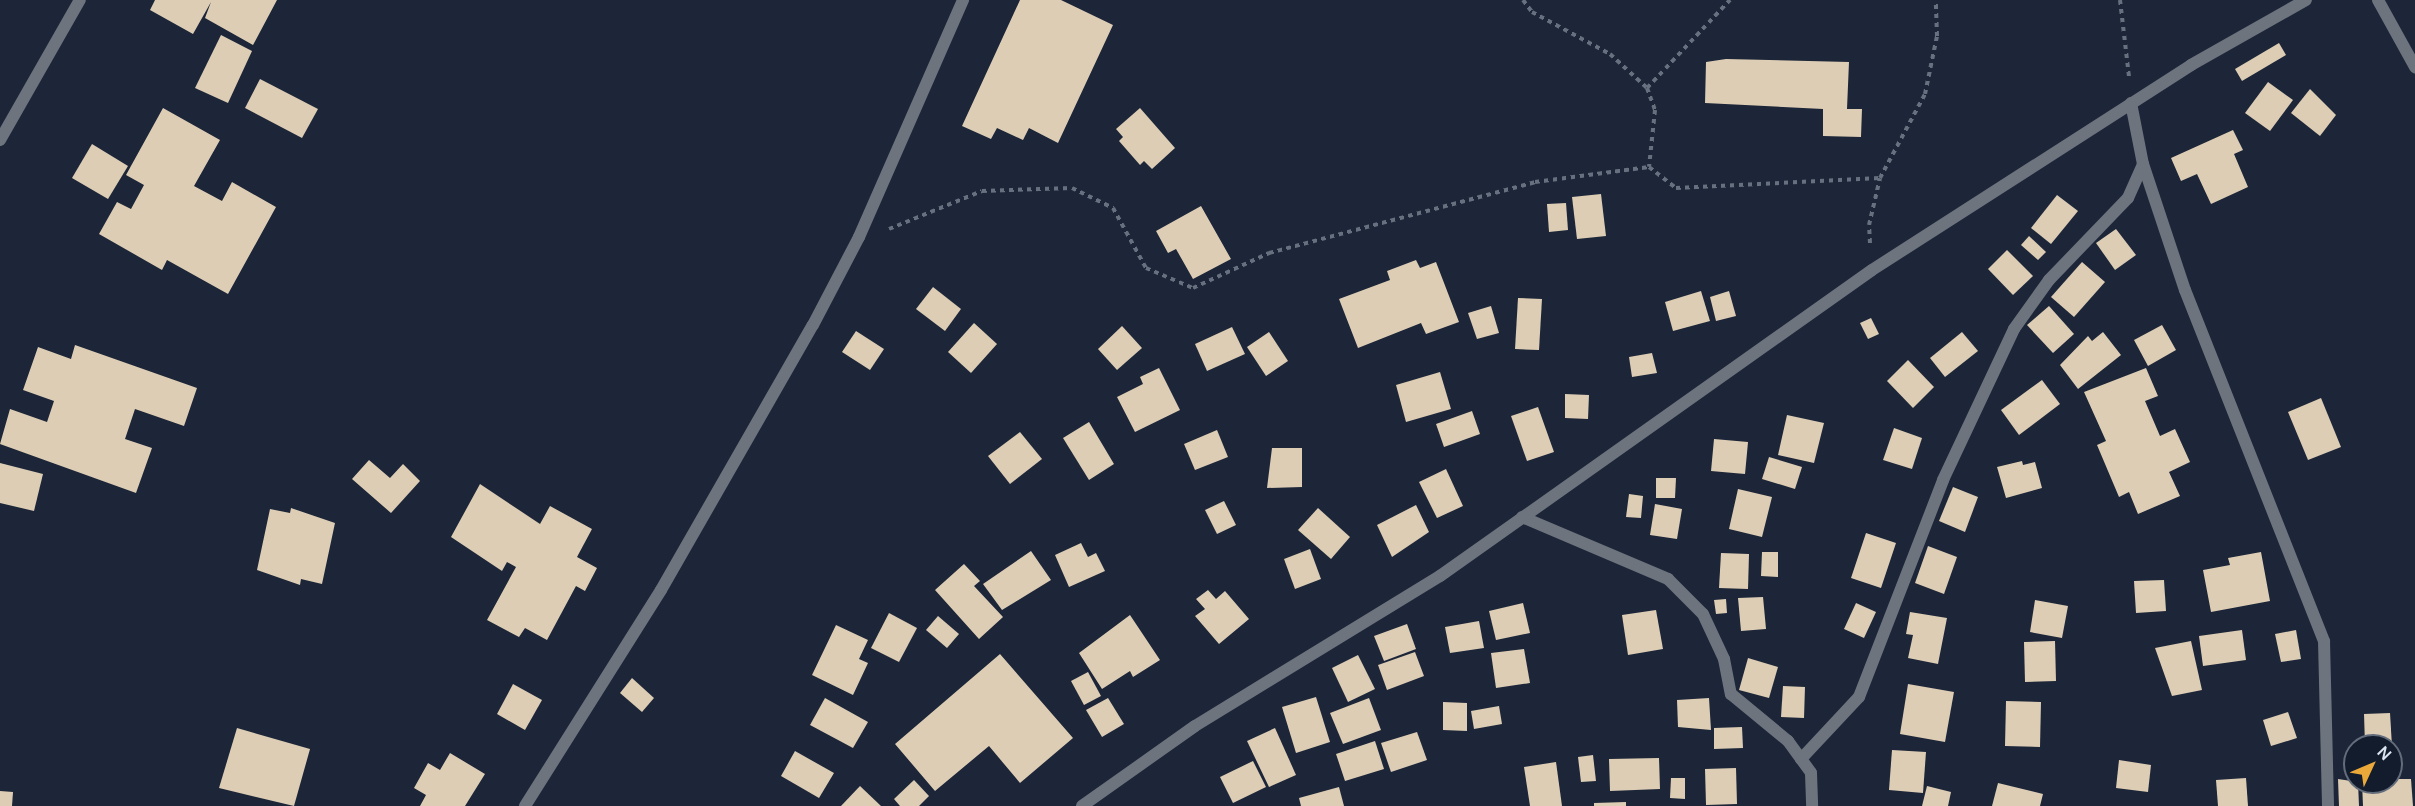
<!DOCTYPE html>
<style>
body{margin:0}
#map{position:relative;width:2415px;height:806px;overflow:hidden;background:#1c2638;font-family:Manrope,sans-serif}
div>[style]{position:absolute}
.building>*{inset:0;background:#ddcdb5}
.path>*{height:4px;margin-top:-2px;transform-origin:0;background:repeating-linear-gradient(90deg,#67707f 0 4.5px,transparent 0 9px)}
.minor>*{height:12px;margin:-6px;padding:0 6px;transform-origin:6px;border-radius:6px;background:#6e747e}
span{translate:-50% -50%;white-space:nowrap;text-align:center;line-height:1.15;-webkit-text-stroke:6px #121c2d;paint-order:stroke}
.north{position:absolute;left:2343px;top:734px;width:60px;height:60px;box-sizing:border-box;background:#121c2d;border:2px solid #636c7b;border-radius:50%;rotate:46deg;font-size:16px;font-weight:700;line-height:24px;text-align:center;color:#dce4f0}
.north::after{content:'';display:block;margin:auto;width:21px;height:27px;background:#eba939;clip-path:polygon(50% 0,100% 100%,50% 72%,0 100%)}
</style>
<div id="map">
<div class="building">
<i style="clip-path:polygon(155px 0,277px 0,253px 45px,205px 18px,211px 2px,193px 34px,150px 10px)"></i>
<i style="clip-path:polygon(1020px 0,1061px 0,1113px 25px,1058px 143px,1029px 128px,1023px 140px,997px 128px,991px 139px,962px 126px)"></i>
<i style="clip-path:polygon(221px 35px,252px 51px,228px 103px,195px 88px)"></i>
<i style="clip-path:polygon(2279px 43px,2286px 55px,2242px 81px,2235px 69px)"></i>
<i style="clip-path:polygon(1726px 59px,1849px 62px,1847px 109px,1862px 109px,1861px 137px,1823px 136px,1823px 109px,1705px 103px,1706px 62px)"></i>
<i style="clip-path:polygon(260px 79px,318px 109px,302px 138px,245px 108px)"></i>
<i style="clip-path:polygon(2268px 82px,2293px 100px,2270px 131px,2245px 113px)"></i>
<i style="clip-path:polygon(2310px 89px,2336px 115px,2320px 136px,2291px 113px)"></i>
<i style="clip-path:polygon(163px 108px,220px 140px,194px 186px,222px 201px,232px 182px,276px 207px,228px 294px,167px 260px,162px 270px,99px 234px,117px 202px,131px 209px,144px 185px,126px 175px)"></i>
<i style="clip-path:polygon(1140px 108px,1175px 148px,1152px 169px,1144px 161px,1140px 165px,1119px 141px,1123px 137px,1116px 129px)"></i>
<i style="clip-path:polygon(2233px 130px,2243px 150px,2234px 154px,2248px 187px,2211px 204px,2197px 174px,2181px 181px,2171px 158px)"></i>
<i style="clip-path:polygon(92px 144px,128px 166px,108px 199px,72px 178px)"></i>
<i style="clip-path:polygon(1601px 194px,1606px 236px,1577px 239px,1572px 197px)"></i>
<i style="clip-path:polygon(2057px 195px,2078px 211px,2051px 244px,2031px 228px)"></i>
<i style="clip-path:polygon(1566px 203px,1568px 230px,1549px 232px,1547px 204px)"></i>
<i style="clip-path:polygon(1201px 206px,1231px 259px,1193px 279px,1176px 249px,1168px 253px,1156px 231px)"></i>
<i style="clip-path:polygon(2116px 229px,2136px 255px,2115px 270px,2096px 243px)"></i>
<i style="clip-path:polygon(2029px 236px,2046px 252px,2038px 260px,2021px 245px)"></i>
<i style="clip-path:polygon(2007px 250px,2033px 276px,2013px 295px,1988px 269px)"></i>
<i style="clip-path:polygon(1416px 260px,1420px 268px,1436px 262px,1459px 322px,1426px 334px,1421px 323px,1358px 348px,1339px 299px,1390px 280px,1387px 271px)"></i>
<i style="clip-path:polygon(2082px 262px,2105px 282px,2074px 317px,2051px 297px)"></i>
<i style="clip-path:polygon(933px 287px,961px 309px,945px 331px,916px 309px)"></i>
<i style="clip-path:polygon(1701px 291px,1710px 321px,1673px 331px,1665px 302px)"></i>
<i style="clip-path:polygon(1729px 291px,1736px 316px,1716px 321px,1710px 297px)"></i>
<i style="clip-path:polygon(1518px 298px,1542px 299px,1539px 350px,1515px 349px)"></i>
<i style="clip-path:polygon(1491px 306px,1499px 333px,1477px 339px,1468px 313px)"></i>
<i style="clip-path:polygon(2049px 306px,2074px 334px,2053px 353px,2027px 325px)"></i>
<i style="clip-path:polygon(1871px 318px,1879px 334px,1868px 339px,1860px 323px)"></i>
<i style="clip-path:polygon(974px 323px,997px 344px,971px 373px,948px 352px)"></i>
<i style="clip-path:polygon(2162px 325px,2176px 350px,2148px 366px,2134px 340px)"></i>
<i style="clip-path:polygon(1122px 326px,1142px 348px,1117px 370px,1098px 349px)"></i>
<i style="clip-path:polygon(1232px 327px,1245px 354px,1207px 371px,1195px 344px)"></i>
<i style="clip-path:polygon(856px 331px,884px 349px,870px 370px,842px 352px)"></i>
<i style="clip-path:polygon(1269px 332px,1288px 361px,1266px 376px,1247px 347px)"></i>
<i style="clip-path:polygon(1962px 332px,1978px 351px,1945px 377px,1930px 358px)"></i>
<i style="clip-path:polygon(2103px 332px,2121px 355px,2078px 389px,2060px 365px,2088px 336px,2092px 341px)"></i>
<i style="clip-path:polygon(75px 345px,197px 388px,184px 426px,135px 409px,125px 439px,152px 448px,136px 493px,0 444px,10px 409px,47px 422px,54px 401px,23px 390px,38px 347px,71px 359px)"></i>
<i style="clip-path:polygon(1652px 353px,1657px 373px,1632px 377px,1629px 357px)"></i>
<i style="clip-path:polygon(1908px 360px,1934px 387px,1913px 408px,1887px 381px)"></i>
<i style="clip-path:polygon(1159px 368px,1180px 410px,1135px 432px,1117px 397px,1143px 384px,1140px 377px)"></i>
<i style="clip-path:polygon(2146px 368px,2158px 396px,2145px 401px,2160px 436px,2175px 429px,2190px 462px,2169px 472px,2180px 496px,2138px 514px,2129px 492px,2119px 497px,2097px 445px,2106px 441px,2084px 392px)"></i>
<i style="clip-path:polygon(1440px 372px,1451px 409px,1406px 422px,1396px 385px)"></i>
<i style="clip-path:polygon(2042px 380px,2060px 404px,2019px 435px,2001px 410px)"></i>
<i style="clip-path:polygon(1565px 394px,1589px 395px,1588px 419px,1565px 418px)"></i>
<i style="clip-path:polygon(2321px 398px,2341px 447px,2308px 460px,2288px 412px)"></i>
<i style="clip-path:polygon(1538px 407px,1554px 452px,1527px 461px,1511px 416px)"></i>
<i style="clip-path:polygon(1472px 411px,1480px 434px,1444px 447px,1436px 424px)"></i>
<i style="clip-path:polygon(1787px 415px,1824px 423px,1814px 463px,1778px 455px)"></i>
<i style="clip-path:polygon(1089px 422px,1114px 464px,1089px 480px,1063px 438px)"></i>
<i style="clip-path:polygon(1894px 428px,1922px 438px,1912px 469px,1883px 460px)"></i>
<i style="clip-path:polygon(1217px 430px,1228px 457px,1195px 470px,1184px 444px)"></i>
<i style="clip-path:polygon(1020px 432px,1042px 459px,1010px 484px,988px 456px)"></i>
<i style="clip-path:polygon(1714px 439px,1748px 442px,1745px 474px,1711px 471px)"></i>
<i style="clip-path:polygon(1272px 448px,1302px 448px,1302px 487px,1267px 488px)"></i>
<i style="clip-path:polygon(1769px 457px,1802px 467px,1795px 489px,1762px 479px)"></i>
<i style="clip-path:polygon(369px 460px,390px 478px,403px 464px,420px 481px,391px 513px,352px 479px)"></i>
<i style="clip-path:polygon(2022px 461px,2023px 465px,2035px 462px,2042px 488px,2006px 498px,1997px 467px)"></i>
<i style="clip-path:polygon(0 463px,43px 474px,34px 511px,0 503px)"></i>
<i style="clip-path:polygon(1446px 469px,1463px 506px,1437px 518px,1419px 482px)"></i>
<i style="clip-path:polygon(1656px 478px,1676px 478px,1675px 498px,1656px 498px)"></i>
<i style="clip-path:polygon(480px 484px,540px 524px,550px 506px,592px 529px,577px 557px,597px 568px,585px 591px,576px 586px,547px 640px,525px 628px,519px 637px,487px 620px,516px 567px,507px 562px,502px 571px,451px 537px)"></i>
<i style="clip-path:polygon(1953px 487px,1978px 497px,1965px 532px,1939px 521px)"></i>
<i style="clip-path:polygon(1738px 489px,1772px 497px,1762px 537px,1729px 529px)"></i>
<i style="clip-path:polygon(1629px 494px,1643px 496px,1641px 518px,1626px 517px)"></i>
<i style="clip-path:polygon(1224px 501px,1236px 525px,1217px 534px,1205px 510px)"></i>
<i style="clip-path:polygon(1655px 504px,1682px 509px,1677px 539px,1650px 535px)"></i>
<i style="clip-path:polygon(1416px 505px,1429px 532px,1392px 557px,1377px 525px)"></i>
<i style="clip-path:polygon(291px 508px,335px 523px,322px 584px,301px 579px,300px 585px,257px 570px,270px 509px,290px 513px)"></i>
<i style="clip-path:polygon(1318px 508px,1350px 537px,1331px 559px,1298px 530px)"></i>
<i style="clip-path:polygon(1866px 533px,1896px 543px,1881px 588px,1851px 578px)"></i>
<i style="clip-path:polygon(1081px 543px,1088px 557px,1096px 553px,1105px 571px,1069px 587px,1055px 555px)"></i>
<i style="clip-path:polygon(1928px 546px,1957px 557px,1944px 594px,1915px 583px)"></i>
<i style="clip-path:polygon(1310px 549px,1321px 579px,1295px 589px,1284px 559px)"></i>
<i style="clip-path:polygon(1031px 551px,1051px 580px,1002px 610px,983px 584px)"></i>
<i style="clip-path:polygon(1762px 552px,1778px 552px,1778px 577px,1761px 576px)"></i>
<i style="clip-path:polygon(2261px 552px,2270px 601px,2211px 612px,2203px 570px,2230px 565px,2228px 558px)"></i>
<i style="clip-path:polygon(1721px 553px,1749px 554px,1748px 589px,1719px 588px)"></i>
<i style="clip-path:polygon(964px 564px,980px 581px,974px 586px,1003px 617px,979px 639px,935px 590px)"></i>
<i style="clip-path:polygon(2164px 580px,2166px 611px,2136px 613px,2134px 581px)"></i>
<i style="clip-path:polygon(1208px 590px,1216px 599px,1225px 591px,1249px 619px,1219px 644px,1195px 616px,1205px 609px,1196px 599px)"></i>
<i style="clip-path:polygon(1763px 597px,1766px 629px,1741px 631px,1738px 598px)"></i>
<i style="clip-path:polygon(1726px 599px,1727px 613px,1716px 614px,1714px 600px)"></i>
<i style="clip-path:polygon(2035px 600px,2068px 606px,2062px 638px,2030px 632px)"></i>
<i style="clip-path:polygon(1523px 603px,1530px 633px,1496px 640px,1489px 611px)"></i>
<i style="clip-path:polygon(1856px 603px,1876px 612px,1864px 638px,1844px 629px)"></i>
<i style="clip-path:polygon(1656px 610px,1663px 649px,1628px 655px,1622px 615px)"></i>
<i style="clip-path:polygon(1910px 612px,1947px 618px,1938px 664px,1908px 658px,1913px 635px,1906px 634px)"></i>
<i style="clip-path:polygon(889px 613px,917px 628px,899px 662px,871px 648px)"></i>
<i style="clip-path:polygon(1130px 615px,1160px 660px,1133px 677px,1130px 671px,1102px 689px,1079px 653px)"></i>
<i style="clip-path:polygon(938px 616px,959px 634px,947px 648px,926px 630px)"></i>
<i style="clip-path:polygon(1479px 621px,1484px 648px,1450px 653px,1445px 627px)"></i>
<i style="clip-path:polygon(1407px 624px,1416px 649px,1384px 661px,1374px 636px)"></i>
<i style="clip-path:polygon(836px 625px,868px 640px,859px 659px,868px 663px,853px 695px,812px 675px)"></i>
<i style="clip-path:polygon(2242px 630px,2246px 660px,2203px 666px,2199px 636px)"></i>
<i style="clip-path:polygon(2296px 630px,2301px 659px,2281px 662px,2275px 634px)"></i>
<i style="clip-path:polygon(2055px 641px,2056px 681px,2025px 682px,2024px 642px)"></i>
<i style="clip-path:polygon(2191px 641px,2202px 690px,2172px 696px,2155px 648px)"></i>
<i style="clip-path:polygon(1524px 649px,1530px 683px,1496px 688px,1491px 653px)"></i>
<i style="clip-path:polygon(1415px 652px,1424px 676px,1387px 690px,1378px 665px)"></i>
<i style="clip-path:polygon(1000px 654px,1073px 738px,1020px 783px,989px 746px,935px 791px,895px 744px)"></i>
<i style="clip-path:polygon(1358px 655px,1375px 689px,1348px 702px,1332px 668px)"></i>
<i style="clip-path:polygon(1748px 658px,1778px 667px,1769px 698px,1739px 690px)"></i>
<i style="clip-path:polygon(1088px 672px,1101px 696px,1084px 705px,1071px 681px)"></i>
<i style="clip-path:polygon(632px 678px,654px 698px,642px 712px,620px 693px)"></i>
<i style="clip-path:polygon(513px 684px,542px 700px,525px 730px,497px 714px)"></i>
<i style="clip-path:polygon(1908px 684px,1954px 692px,1945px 742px,1900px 734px)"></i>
<i style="clip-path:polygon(1783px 686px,1805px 687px,1804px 718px,1781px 717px)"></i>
<i style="clip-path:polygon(1316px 697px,1330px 742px,1296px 753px,1282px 707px)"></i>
<i style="clip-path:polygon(825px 698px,868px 722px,853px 748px,810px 725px)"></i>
<i style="clip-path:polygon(1108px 698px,1124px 724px,1102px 737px,1086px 710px)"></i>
<i style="clip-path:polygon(1369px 698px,1381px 730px,1343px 744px,1330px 713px)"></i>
<i style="clip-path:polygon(1709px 698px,1711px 730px,1678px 727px,1677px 700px)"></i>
<i style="clip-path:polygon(2006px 701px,2041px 702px,2040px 747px,2005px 746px)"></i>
<i style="clip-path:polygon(1443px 702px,1467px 703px,1467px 731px,1443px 730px)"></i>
<i style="clip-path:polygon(1499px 706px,1502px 724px,1474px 729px,1471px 711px)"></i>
<i style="clip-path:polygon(2288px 712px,2297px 738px,2271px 746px,2263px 720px)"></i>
<i style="clip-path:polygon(2390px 713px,2392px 746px,2365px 746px,2364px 714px)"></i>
<i style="clip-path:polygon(1742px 727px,1743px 748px,1714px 749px,1714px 728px)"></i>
<i style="clip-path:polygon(237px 728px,310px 749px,294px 806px,219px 788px)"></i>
<i style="clip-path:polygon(1275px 728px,1296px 775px,1269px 787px,1247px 741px)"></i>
<i style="clip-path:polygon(1417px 732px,1427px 760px,1391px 772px,1381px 743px)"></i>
<i style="clip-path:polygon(1375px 741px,1384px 769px,1345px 781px,1336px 754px)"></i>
<i style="clip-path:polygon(1892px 750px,1926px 752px,1923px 793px,1889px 790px)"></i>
<i style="clip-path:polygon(795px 751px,834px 773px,819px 798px,781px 776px)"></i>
<i style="clip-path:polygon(450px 753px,485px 774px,465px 806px,420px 806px,426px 795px,414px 788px,428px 763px,440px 770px)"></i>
<i style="clip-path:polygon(1593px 755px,1596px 781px,1581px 782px,1578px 757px)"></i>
<i style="clip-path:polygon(1659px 758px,1660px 789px,1610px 791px,1609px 759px)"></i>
<i style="clip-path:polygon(2119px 760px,2151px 765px,2148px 792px,2116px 788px)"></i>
<i style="clip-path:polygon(1253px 761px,1266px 787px,1233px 803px,1220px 777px)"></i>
<i style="clip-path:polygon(1556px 762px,1562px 806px,1530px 806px,1524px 767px)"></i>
<i style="clip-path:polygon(1736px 768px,1737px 804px,1706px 805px,1705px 769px)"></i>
<i style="clip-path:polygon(1671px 778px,1685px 778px,1685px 799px,1670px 798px)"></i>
<i style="clip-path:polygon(2246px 778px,2248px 806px,2218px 806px,2216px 780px)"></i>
<i style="clip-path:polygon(2338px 779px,2358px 782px,2359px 806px,2339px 806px)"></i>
<i style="clip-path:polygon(2391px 779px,2411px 779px,2413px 806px,2363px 806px,2362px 782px)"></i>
<i style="clip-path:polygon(914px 780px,929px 796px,919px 806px,900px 806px,894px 799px)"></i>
<i style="clip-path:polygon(1998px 783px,2043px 794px,2040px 806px,1992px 806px)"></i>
<i style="clip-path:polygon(860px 786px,881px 806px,841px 806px)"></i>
<i style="clip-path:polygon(1927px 786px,1951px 792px,1948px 806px,1922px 806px)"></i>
<i style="clip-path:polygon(1339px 787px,1344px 806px,1301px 806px,1299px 798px)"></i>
<i style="clip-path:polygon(0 791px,13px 792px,12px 806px,0 806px)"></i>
<i style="clip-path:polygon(1626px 802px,1626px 806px,1594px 806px,1594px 803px)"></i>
</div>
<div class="path">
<i style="left:1523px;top:0;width:15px;rotate:53deg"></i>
<i style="left:1532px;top:12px;width:89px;rotate:28.3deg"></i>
<i style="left:1610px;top:54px;width:50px;rotate:42.6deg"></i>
<i style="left:1647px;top:88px;width:23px;rotate:70deg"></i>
<i style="left:1655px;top:110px;width:57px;rotate:96deg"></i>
<i style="left:2120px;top:0;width:78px;rotate:83.3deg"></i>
<i style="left:1647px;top:88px;width:121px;rotate:-46.7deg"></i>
<i style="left:889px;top:229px;width:100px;rotate:-22.2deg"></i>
<i style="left:982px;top:191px;width:90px;rotate:-1.9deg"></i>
<i style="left:1072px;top:188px;width:46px;rotate:26deg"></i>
<i style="left:1113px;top:208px;width:68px;rotate:61.2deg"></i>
<i style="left:1146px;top:268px;width:51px;rotate:23.1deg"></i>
<i style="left:1193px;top:288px;width:84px;rotate:-24.7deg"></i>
<i style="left:1269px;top:253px;width:275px;rotate:-14.9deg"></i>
<i style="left:1535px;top:182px;width:115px;rotate:-7.5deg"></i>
<i style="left:1649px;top:167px;width:34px;rotate:38deg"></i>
<i style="left:1676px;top:188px;width:204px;rotate:-2.8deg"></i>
<i style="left:1870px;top:243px;width:18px;rotate:-93deg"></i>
<i style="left:1869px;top:225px;width:48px;rotate:-76.8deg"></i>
<i style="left:1880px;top:178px;width:95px;rotate:-61.8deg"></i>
<i style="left:1925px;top:94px;width:59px;rotate:-78.3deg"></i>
<i style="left:1937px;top:36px;width:36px;rotate:-92deg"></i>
</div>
<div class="minor">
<i style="left:2378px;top:0;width:77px;rotate:61.1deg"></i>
<i style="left:2131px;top:103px;width:62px;rotate:78.9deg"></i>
<i style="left:2143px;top:164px;width:133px;rotate:71.6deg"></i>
<i style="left:2185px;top:290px;width:378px;rotate:68.4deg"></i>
<i style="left:2324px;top:641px;width:165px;rotate:88.6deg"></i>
<i style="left:0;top:140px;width:161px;rotate:-60.3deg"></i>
<i style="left:1522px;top:517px;width:159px;rotate:23deg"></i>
<i style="left:1668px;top:579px;width:49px;rotate:45deg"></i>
<i style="left:1703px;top:614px;width:50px;rotate:65deg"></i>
<i style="left:1724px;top:659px;width:36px;rotate:79deg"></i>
<i style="left:1731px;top:694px;width:74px;rotate:39.5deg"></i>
<i style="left:1788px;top:741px;width:39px;rotate:54deg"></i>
<i style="left:1811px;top:773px;width:33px;rotate:88deg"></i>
<i style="left:1801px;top:759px;width:85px;rotate:-46.9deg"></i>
<i style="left:1859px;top:697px;width:233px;rotate:-68.8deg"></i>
<i style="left:1943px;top:480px;width:167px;rotate:-64.8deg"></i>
<i style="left:2014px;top:329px;width:60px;rotate:-54.5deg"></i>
<i style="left:2049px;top:280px;width:114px;rotate:-46.1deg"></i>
<i style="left:2128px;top:198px;width:37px;rotate:-66deg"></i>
<i style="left:525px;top:806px;width:255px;rotate:-57.8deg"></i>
<i style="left:661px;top:590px;width:305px;rotate:-60.2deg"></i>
<i style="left:813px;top:325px;width:99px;rotate:-62.4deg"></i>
<i style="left:859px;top:237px;width:259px;rotate:-66.3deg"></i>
<i style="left:1082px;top:806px;width:138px;rotate:-35.3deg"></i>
<i style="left:1195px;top:726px;width:287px;rotate:-31.5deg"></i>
<i style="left:1440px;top:576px;width:529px;rotate:-35.31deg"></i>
<i style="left:1872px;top:270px;width:379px;rotate:-32.7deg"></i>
<i style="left:2191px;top:65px;width:132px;rotate:-29.5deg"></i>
</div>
<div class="north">N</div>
</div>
